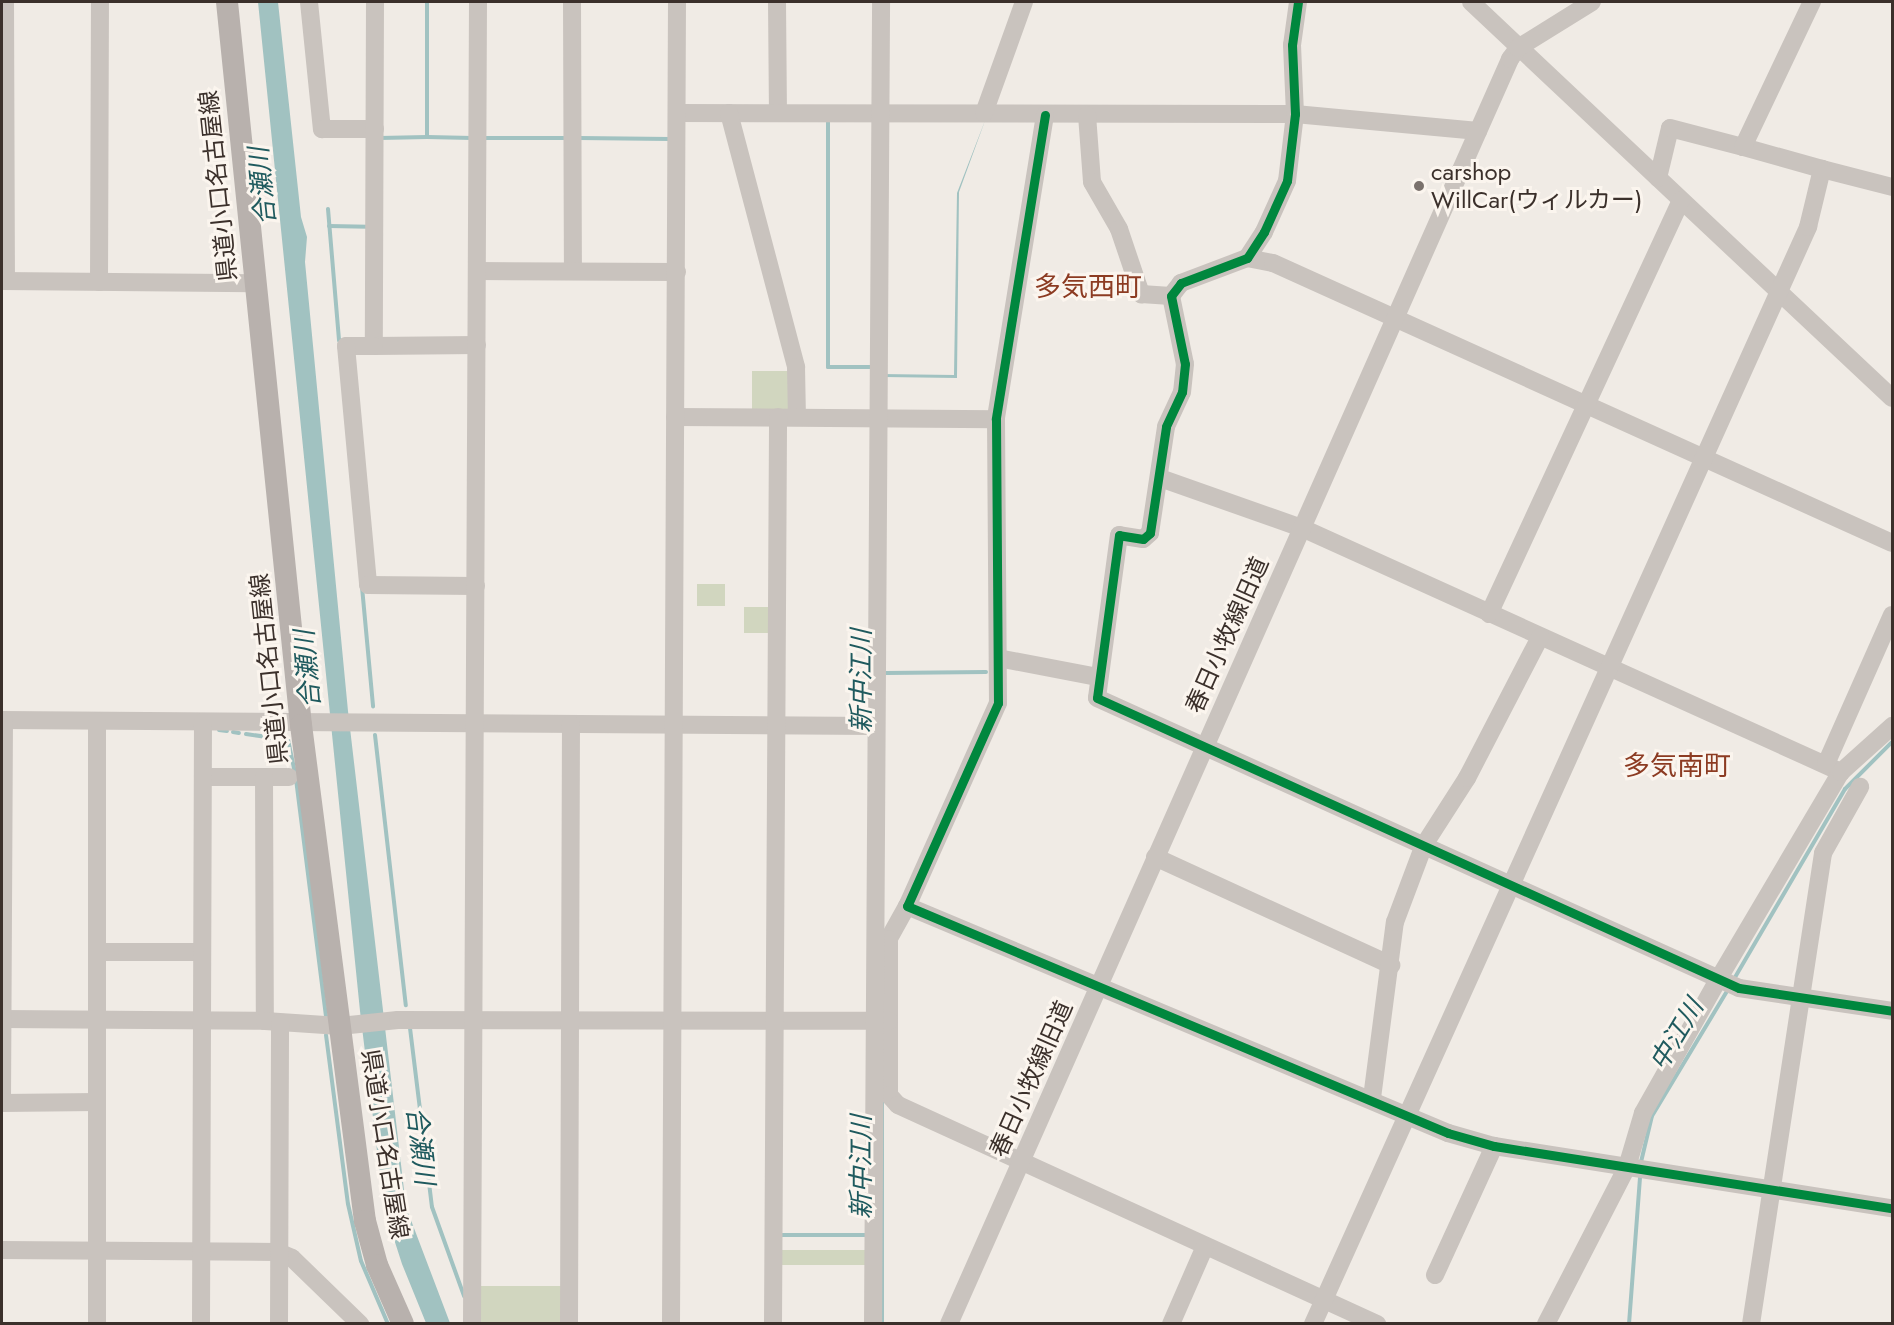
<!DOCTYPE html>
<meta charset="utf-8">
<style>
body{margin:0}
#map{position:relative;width:1894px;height:1325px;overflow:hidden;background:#f0ebe5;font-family:Jost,"Noto Sans JP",sans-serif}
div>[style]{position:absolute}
.green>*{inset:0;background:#d1d6bf}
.water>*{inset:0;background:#a1c2c1}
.stream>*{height:4px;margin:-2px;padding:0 2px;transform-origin:2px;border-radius:2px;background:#a1c2c1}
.minor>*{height:18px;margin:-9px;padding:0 9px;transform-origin:9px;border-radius:9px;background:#c9c3be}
.major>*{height:22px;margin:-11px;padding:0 11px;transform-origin:11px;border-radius:11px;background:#b8b1ad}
.cycleway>*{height:9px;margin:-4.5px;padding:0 4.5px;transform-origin:4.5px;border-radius:4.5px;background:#00873e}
.dots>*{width:16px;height:16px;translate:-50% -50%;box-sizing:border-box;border:3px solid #fbf5ee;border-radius:50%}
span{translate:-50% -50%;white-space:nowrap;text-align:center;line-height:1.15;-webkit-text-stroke:6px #fbf5ee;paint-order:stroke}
.poi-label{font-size:24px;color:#3b302b}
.left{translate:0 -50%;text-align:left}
.street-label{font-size:24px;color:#3b302b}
.water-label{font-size:26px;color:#1f5a5e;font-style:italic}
.quarter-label{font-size:27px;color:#8c3b22}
.frame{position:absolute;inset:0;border:3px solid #3b302b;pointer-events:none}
</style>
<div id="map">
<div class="green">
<i style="clip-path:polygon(752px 371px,792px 371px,789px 411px,752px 411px)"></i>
<i style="clip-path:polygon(697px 584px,725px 584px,725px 606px,697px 606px)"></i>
<i style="clip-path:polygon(744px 607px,771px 607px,771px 633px,744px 633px)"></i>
<i style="clip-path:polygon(781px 1250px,870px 1250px,870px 1265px,781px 1265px)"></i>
<i style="clip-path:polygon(480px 1286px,563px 1286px,563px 1323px,480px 1324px)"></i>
</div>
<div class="water">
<i style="clip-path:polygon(258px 2px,278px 2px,301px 217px,307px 237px,305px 262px,348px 711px,406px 1207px,450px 1323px,426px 1323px,402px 1264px,384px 1208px,360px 1011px)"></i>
<i style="clip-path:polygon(986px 118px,959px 192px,957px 378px,884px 377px,884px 1323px,879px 1324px,880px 374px,954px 375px,957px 193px)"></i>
</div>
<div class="stream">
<i style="left:427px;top:2px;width:135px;rotate:90deg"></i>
<i style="left:427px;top:137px;width:45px;rotate:1.3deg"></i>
<i style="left:828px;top:120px;width:247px;rotate:90deg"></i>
<i style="left:828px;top:367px;width:42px"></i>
<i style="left:380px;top:138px;width:47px;rotate:-1.2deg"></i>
<i style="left:484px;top:138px;width:82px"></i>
<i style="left:579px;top:138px;width:91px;rotate:0.6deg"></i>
<i style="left:328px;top:209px;width:132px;rotate:85.2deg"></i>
<i style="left:329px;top:226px;width:39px;rotate:1deg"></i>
<i style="left:362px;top:587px;width:120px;rotate:84.7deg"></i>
<i style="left:886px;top:673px;width:100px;rotate:-0.6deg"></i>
<i style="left:219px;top:730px;width:8px;rotate:7deg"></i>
<i style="left:233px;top:732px;width:6px;rotate:9deg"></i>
<i style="left:246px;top:734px;width:42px;rotate:8.1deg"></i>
<i style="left:288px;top:740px;width:40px;rotate:78deg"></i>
<i style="left:296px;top:779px;width:239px;rotate:82.8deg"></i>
<i style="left:375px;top:735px;width:272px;rotate:83.5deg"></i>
<i style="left:1734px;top:979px;width:220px;rotate:-59.7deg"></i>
<i style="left:1845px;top:789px;width:66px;rotate:-45deg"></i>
<i style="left:410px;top:1028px;width:180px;rotate:83deg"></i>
<i style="left:432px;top:1207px;width:95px;rotate:70.2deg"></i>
<i style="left:326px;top:1035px;width:170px;rotate:82.6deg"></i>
<i style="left:348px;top:1204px;width:58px;rotate:77.2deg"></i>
<i style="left:361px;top:1261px;width:69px;rotate:66.8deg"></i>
<i style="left:1641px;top:1162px;width:47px;rotate:-76.6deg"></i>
<i style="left:1652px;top:1116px;width:149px;rotate:-59deg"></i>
<i style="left:780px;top:1235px;width:86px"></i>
<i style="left:1629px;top:1324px;width:148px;rotate:-85.7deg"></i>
</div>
<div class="minor">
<i style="left:5px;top:2px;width:279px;rotate:89.8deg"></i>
<i style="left:309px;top:2px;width:128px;rotate:84.2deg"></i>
<i style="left:322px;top:129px;width:53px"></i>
<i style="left:375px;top:2px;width:344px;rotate:90.2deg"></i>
<i style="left:374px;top:346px;width:103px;rotate:-0.6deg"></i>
<i style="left:572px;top:2px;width:269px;rotate:89.8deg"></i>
<i style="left:777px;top:2px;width:111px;rotate:89.5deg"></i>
<i style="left:1298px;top:2px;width:43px;rotate:97.9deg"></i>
<i style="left:1292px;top:45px;width:69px;rotate:87.5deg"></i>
<i style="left:1295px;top:114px;width:67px;rotate:96.8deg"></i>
<i style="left:1287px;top:181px;width:56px;rotate:114.3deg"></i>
<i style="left:1264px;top:232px;width:31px;rotate:123deg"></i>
<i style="left:1247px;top:258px;width:71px;rotate:159.3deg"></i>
<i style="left:1181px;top:283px;width:16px;rotate:128deg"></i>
<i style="left:1171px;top:296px;width:69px;rotate:78.4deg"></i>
<i style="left:1185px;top:364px;width:28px;rotate:96deg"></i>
<i style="left:1182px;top:392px;width:38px;rotate:115deg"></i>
<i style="left:1166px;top:427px;width:107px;rotate:98.6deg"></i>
<i style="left:1150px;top:533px;width:9px;rotate:139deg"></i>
<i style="left:1143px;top:539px;width:24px;rotate:-171deg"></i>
<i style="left:1119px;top:535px;width:164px;rotate:97.7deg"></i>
<i style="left:1097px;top:698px;width:704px;rotate:24.31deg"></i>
<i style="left:1739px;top:988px;width:155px;rotate:8.5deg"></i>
<i style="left:1471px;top:2px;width:578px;rotate:43.25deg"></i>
<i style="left:677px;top:113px;width:618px;rotate:0.09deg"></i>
<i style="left:1295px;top:114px;width:184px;rotate:5.3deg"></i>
<i style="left:729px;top:113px;width:263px;rotate:75.2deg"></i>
<i style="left:796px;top:367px;width:50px;rotate:88.9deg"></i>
<i style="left:984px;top:113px;width:118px;rotate:-70.2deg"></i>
<i style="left:1045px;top:115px;width:308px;rotate:99.2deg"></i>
<i style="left:996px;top:419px;width:284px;rotate:89.6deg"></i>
<i style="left:998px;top:703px;width:222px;rotate:114.1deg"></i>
<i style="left:907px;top:906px;width:587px;rotate:22.76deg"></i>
<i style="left:1448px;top:1133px;width:48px;rotate:15.8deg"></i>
<i style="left:1494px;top:1146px;width:403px;rotate:8.9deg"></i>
<i style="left:1087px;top:115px;width:67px;rotate:85.7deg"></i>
<i style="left:1092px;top:182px;width:54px;rotate:60.1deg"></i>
<i style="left:1119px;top:229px;width:69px;rotate:71.3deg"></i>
<i style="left:1141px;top:294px;width:30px;rotate:4deg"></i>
<i style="left:1822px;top:169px;width:72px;rotate:14.4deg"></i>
<i style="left:1658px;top:178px;width:51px;rotate:-76.5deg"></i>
<i style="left:1670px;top:128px;width:75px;rotate:14.6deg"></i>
<i style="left:1247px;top:258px;width:26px;rotate:11deg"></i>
<i style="left:1273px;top:263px;width:679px;rotate:24.34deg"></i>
<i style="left:478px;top:271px;width:199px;rotate:0.3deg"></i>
<i style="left:2px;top:281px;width:253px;rotate:0.5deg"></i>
<i style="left:99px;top:282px;width:280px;rotate:-89.8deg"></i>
<i style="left:374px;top:346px;width:28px;rotate:180deg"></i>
<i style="left:346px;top:346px;width:240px;rotate:84.7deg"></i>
<i style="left:368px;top:585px;width:108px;rotate:0.5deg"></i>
<i style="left:675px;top:417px;width:321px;rotate:0.4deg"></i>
<i style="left:1160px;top:478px;width:151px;rotate:19.4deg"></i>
<i style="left:1302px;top:528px;width:592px;rotate:24.36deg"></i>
<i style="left:1489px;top:614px;width:456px;rotate:-65.1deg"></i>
<i style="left:998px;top:658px;width:102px;rotate:10.8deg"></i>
<i style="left:2px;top:720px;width:874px;rotate:0.39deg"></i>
<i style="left:1826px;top:764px;width:163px;rotate:-66.1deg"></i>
<i style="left:203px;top:777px;width:86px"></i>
<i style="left:264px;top:777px;width:244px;rotate:89.8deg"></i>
<i style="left:1155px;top:857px;width:260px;rotate:24.6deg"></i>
<i style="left:907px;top:906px;width:38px;rotate:119deg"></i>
<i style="left:889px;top:939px;width:156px;rotate:90deg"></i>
<i style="left:889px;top:1095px;width:13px;rotate:48deg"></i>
<i style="left:898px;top:1105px;width:527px;rotate:24.57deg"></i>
<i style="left:97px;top:952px;width:105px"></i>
<i style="left:2px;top:1019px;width:263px;rotate:0.4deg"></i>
<i style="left:265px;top:1021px;width:75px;rotate:3.8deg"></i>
<i style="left:340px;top:1026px;width:58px;rotate:-5.9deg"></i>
<i style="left:398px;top:1020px;width:491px;rotate:0.1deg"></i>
<i style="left:1372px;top:1098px;width:177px;rotate:-82.6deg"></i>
<i style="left:1395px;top:922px;width:82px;rotate:-69.4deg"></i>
<i style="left:1424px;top:845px;width:80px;rotate:-57.3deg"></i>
<i style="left:1467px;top:778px;width:159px;rotate:-62.6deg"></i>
<i style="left:2px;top:1101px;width:381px;rotate:-89.7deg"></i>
<i style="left:2px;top:1103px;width:95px;rotate:-0.6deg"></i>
<i style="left:2px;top:1250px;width:276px;rotate:0.4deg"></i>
<i style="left:278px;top:1252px;width:15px;rotate:23deg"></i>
<i style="left:292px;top:1258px;width:95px;rotate:44.1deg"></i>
<i style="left:1435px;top:1275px;width:142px;rotate:-65.4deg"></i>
<i style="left:97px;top:1324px;width:603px;rotate:-90deg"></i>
<i style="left:201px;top:1324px;width:602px;rotate:-89.81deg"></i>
<i style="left:279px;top:1324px;width:301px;rotate:-89.8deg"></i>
<i style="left:472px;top:1324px;width:1322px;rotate:-89.74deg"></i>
<i style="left:569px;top:1324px;width:600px;rotate:-89.81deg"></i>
<i style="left:671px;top:1324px;width:1322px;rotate:-89.74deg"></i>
<i style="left:773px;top:1324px;width:907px;rotate:-89.68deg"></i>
<i style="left:873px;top:1324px;width:1322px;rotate:-89.65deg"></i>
<i style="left:949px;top:1324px;width:1384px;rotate:-66.08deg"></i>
<i style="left:1510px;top:59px;width:14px;rotate:-54deg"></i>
<i style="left:1518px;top:48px;width:87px;rotate:-31.9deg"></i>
<i style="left:1171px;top:1324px;width:85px;rotate:-66.4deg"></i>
<i style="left:1313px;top:1324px;width:1204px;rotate:-65.71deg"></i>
<i style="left:1808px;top:227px;width:60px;rotate:-76.4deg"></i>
<i style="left:1822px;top:169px;width:82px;rotate:-164.4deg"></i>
<i style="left:1743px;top:147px;width:161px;rotate:-64.6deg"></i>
<i style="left:1546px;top:1324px;width:177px;rotate:-62.7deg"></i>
<i style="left:1627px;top:1167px;width:56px;rotate:-73.5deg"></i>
<i style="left:1643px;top:1113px;width:155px;rotate:-60.6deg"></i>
<i style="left:1719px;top:978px;width:239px;rotate:-59.4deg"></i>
<i style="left:1841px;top:772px;width:69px;rotate:-42deg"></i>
<i style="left:1751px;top:1324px;width:476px;rotate:-81.3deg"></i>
<i style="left:1823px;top:853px;width:76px;rotate:-60.7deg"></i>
</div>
<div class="major">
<i style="left:227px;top:2px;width:727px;rotate:84.16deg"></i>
<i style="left:301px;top:725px;width:500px;rotate:82.65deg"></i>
<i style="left:365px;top:1221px;width:46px;rotate:74.7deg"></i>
<i style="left:377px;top:1265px;width:64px;rotate:66.2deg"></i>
</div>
<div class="cycleway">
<i style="left:1298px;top:2px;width:43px;rotate:97.9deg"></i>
<i style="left:1292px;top:45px;width:69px;rotate:87.5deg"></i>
<i style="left:1295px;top:114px;width:67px;rotate:96.8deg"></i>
<i style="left:1287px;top:181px;width:56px;rotate:114.3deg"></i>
<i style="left:1264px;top:232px;width:31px;rotate:123deg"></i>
<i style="left:1247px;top:258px;width:71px;rotate:159.3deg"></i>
<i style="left:1181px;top:283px;width:16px;rotate:128deg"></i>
<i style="left:1171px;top:296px;width:69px;rotate:78.4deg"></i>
<i style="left:1185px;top:364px;width:28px;rotate:96deg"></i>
<i style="left:1182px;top:392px;width:38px;rotate:115deg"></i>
<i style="left:1166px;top:427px;width:107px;rotate:98.6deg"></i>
<i style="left:1150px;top:533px;width:9px;rotate:139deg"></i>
<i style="left:1143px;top:539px;width:24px;rotate:-171deg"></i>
<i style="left:1119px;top:535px;width:164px;rotate:97.7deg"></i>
<i style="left:1097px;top:698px;width:704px;rotate:24.31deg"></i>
<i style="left:1739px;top:988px;width:155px;rotate:8.5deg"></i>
<i style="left:1045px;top:115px;width:308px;rotate:99.2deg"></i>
<i style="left:996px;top:419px;width:284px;rotate:89.6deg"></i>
<i style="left:998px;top:703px;width:222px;rotate:114.1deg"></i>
<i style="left:907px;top:906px;width:587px;rotate:22.76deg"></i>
<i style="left:1448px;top:1133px;width:48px;rotate:15.8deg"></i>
<i style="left:1494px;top:1146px;width:403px;rotate:8.9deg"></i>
</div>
<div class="dots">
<i style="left:1419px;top:186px;background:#7a716c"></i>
</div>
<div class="poi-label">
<span class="left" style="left:1431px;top:186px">carshop<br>WillCar(ウィルカー)</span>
</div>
<div class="street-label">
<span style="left:218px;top:186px;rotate:-96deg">県道小口名古屋線</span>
<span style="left:1227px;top:635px;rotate:-66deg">春日小牧線旧道</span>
<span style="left:269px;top:669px;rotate:-96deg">県道小口名古屋線</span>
<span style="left:1031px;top:1079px;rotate:-66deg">春日小牧線旧道</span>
<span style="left:385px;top:1144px;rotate:81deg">県道小口名古屋線</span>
</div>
<div class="water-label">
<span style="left:263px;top:186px;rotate:-96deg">合瀬川</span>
<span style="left:308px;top:669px;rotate:-95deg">合瀬川</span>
<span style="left:862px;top:681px;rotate:-90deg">新中江川</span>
<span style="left:1677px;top:1035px;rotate:-59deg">中江川</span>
<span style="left:420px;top:1146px;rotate:83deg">合瀬川</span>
<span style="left:862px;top:1167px;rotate:-90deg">新中江川</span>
</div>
<div class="quarter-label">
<span style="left:1088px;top:287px">多気西町</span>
<span style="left:1677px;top:766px">多気南町</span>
</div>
<div class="frame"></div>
</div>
